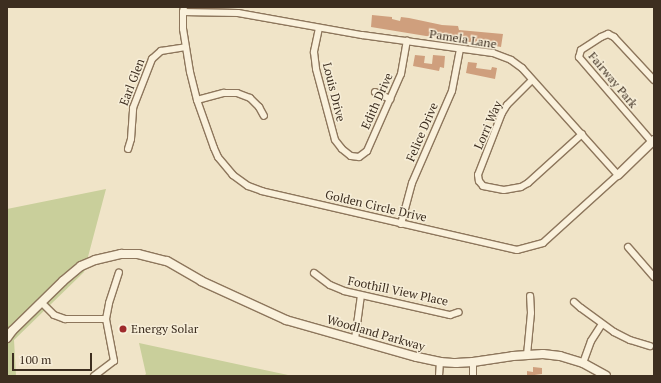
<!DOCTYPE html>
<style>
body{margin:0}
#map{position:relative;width:661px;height:383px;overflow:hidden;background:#f0e4c8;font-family:"PT Serif",serif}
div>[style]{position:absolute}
.green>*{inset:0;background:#c9cf9b}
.building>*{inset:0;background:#cf9f7d}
.roads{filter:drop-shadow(1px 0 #8d765c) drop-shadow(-1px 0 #8d765c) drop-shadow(0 1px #8d765c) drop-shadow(0 -1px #8d765c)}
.street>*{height:6px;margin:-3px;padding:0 3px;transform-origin:3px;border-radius:3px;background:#faf1dc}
.secondary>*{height:8px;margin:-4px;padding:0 4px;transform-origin:4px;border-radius:4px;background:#faf1dc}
.dots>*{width:11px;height:11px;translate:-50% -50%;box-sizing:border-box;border:2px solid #f7eed8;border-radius:50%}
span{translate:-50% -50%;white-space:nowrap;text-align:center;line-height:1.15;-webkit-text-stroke:3px #f7eed8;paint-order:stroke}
.street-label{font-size:12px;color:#3d2e20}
.poi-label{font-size:12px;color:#3d2e20}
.left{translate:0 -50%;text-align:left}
.frame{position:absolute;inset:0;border:8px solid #3d2e20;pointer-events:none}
.scale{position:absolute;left:12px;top:353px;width:80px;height:18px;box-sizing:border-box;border:2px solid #3d2e20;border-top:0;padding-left:5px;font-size:12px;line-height:14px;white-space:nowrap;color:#3d2e20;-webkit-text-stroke:3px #f7eed8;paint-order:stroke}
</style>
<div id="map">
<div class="green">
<i style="clip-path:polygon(106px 189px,84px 272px,14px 340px,16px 376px,7px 376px,7px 209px)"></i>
<i style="clip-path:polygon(139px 343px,288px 375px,144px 376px,146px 374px)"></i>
</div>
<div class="building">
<i style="clip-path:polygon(372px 15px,392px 17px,392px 19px,400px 21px,401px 17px,409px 18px,442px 25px,458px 26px,459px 30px,503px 34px,501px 47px,451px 39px,451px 36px,443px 35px,442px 37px,426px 36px,371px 27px)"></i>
<i style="clip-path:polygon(415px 55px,425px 56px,424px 63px,432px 64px,433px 55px,445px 56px,444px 68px,440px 67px,439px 71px,413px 66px)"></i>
<i style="clip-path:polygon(468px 62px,477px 63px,476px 68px,491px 70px,492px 67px,497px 68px,495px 79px,466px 73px)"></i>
<i style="clip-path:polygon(533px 367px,542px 368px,542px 374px,527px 376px,527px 371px,533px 372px)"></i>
</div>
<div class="roads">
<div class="street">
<i style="left:183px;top:12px;width:55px;rotate:1deg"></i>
<i style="left:238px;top:13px;width:126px;rotate:10.1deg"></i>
<i style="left:362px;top:35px;width:132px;rotate:7.8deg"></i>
<i style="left:493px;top:53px;width:19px;rotate:21deg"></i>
<i style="left:511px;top:60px;width:14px;rotate:36deg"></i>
<i style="left:522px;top:68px;width:144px;rotate:48.1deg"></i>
<i style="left:618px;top:175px;width:101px;rotate:137.8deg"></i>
<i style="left:543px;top:243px;width:27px;rotate:165deg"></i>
<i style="left:517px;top:250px;width:262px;rotate:-167deg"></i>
<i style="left:262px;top:191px;width:15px;rotate:-160deg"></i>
<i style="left:248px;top:186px;width:19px;rotate:-144deg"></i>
<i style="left:233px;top:175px;width:23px;rotate:-130deg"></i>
<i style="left:218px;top:157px;width:10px;rotate:-114deg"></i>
<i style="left:214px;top:148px;width:51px;rotate:-109.5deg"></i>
<i style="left:197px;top:100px;width:29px;rotate:-104deg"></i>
<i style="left:190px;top:72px;width:44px;rotate:-99.2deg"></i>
<i style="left:183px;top:29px;width:17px;rotate:-90deg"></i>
<i style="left:183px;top:12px;width:5px;rotate:-79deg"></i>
<i style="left:319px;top:28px;width:25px;rotate:102deg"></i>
<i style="left:314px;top:52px;width:17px;rotate:83deg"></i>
<i style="left:316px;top:69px;width:73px;rotate:75deg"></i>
<i style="left:335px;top:140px;width:11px;rotate:52deg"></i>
<i style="left:342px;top:149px;width:11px;rotate:38deg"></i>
<i style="left:351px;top:156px;width:8px;rotate:7deg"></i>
<i style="left:359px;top:157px;width:10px;rotate:-37deg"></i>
<i style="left:367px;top:151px;width:84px;rotate:-66.2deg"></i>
<i style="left:401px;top:74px;width:34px;rotate:-80deg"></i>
<i style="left:532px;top:80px;width:35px;rotate:135deg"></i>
<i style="left:507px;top:105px;width:9px;rotate:122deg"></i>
<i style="left:502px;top:113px;width:66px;rotate:111.2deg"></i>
<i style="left:478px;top:175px;width:6px;rotate:81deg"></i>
<i style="left:479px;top:181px;width:6px;rotate:51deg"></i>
<i style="left:483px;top:186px;width:21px;rotate:11deg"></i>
<i style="left:504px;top:190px;width:17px;rotate:-10deg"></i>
<i style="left:521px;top:187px;width:8px;rotate:-30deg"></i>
<i style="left:528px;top:183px;width:73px;rotate:-42.2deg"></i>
<i style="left:375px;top:92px;width:17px;rotate:25deg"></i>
<i style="left:197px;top:100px;width:28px;rotate:-15deg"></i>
<i style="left:224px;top:93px;width:13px"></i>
<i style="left:237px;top:93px;width:14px;rotate:21deg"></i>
<i style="left:250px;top:98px;width:13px;rotate:45deg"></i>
<i style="left:259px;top:107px;width:10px;rotate:61deg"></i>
<i style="left:652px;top:142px;width:112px;rotate:-130.7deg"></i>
<i style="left:579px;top:57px;width:7px;rotate:-74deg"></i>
<i style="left:581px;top:50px;width:24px;rotate:-33deg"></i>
<i style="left:601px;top:37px;width:8px;rotate:-23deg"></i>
<i style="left:608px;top:34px;width:7px;rotate:27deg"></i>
<i style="left:614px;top:37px;width:59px;rotate:47.1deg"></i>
<i style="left:128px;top:149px;width:10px;rotate:-73deg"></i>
<i style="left:131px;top:139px;width:31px;rotate:-86deg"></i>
<i style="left:133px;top:108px;width:53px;rotate:-68.8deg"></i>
<i style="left:152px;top:59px;width:12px;rotate:-42deg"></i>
<i style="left:161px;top:51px;width:25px;rotate:-9deg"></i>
<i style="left:401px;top:224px;width:42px;rotate:-75deg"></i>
<i style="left:412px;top:183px;width:100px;rotate:-66.5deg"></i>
<i style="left:452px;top:91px;width:43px;rotate:-79.2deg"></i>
<i style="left:628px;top:247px;width:40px;rotate:49deg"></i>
<i style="left:314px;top:273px;width:20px;rotate:37deg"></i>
<i style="left:330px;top:285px;width:15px;rotate:23deg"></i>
<i style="left:344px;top:291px;width:109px;rotate:12.8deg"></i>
<i style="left:450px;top:315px;width:9px;rotate:-18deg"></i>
<i style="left:41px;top:302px;width:18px;rotate:45deg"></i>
<i style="left:54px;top:315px;width:12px;rotate:20deg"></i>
<i style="left:65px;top:319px;width:41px"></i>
<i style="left:574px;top:302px;width:9px;rotate:41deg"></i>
<i style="left:581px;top:308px;width:41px;rotate:36deg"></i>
<i style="left:614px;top:332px;width:18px;rotate:27deg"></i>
<i style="left:630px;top:340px;width:21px;rotate:17deg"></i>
<i style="left:355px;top:339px;width:44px;rotate:-82.2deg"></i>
<i style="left:527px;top:355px;width:42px;rotate:-84.6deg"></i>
<i style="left:531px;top:313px;width:17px;rotate:-93deg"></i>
<i style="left:473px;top:362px;width:14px;rotate:90deg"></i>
<i style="left:583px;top:363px;width:23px;rotate:-70deg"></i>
<i style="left:591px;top:341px;width:20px;rotate:-57deg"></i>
<i style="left:94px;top:376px;width:25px;rotate:-37deg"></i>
<i style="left:114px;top:361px;width:43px;rotate:-100.8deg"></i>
<i style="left:106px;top:319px;width:16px;rotate:-79deg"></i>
<i style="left:109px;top:303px;width:32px;rotate:-72deg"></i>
<i style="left:439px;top:376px;width:14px;rotate:-86deg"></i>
</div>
<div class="secondary">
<i style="left:618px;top:175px;width:50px;rotate:-44.2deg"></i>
<i style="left:7px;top:338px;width:9px;rotate:-54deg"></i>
<i style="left:12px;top:331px;width:71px;rotate:-44.4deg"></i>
<i style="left:63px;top:281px;width:23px;rotate:-40deg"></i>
<i style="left:81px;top:266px;width:15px;rotate:-23deg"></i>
<i style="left:95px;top:260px;width:27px;rotate:-13deg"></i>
<i style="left:121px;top:254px;width:17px"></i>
<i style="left:138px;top:254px;width:30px;rotate:14deg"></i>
<i style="left:167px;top:261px;width:39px;rotate:30deg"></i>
<i style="left:201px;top:281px;width:94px;rotate:24.6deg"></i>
<i style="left:286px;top:320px;width:136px;rotate:15.8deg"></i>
<i style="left:417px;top:357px;width:24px;rotate:12deg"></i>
<i style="left:440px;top:362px;width:16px;rotate:4deg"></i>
<i style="left:456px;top:363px;width:17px;rotate:-3deg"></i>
<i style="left:473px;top:362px;width:40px;rotate:-8.5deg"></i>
<i style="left:513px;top:356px;width:30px;rotate:-4deg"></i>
<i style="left:543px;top:354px;width:17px;rotate:7deg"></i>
<i style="left:560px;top:356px;width:24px;rotate:17deg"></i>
<i style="left:583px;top:363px;width:26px;rotate:29deg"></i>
</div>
</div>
<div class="dots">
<i style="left:123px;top:329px;background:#9e2a2b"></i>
</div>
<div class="street-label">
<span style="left:463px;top:39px;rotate:9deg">Pamela Lane</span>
<span style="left:613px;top:80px;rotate:50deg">Fairway Park</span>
<span style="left:132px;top:82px;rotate:-69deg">Earl Glen</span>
<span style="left:334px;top:92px;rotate:76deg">Louis Drive</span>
<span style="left:377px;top:101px;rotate:-66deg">Edith Drive</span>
<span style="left:488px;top:125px;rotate:-66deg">Lorri Way</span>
<span style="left:422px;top:132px;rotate:-67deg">Felice Drive</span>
<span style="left:376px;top:206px;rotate:13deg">Golden Circle Drive</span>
<span style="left:398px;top:291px;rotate:12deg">Foothill View Place</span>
<span style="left:376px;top:333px;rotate:16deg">Woodland Parkway</span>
</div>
<div class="poi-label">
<span class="left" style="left:131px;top:329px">Energy Solar</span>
</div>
<div class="frame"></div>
<div class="scale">100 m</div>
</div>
